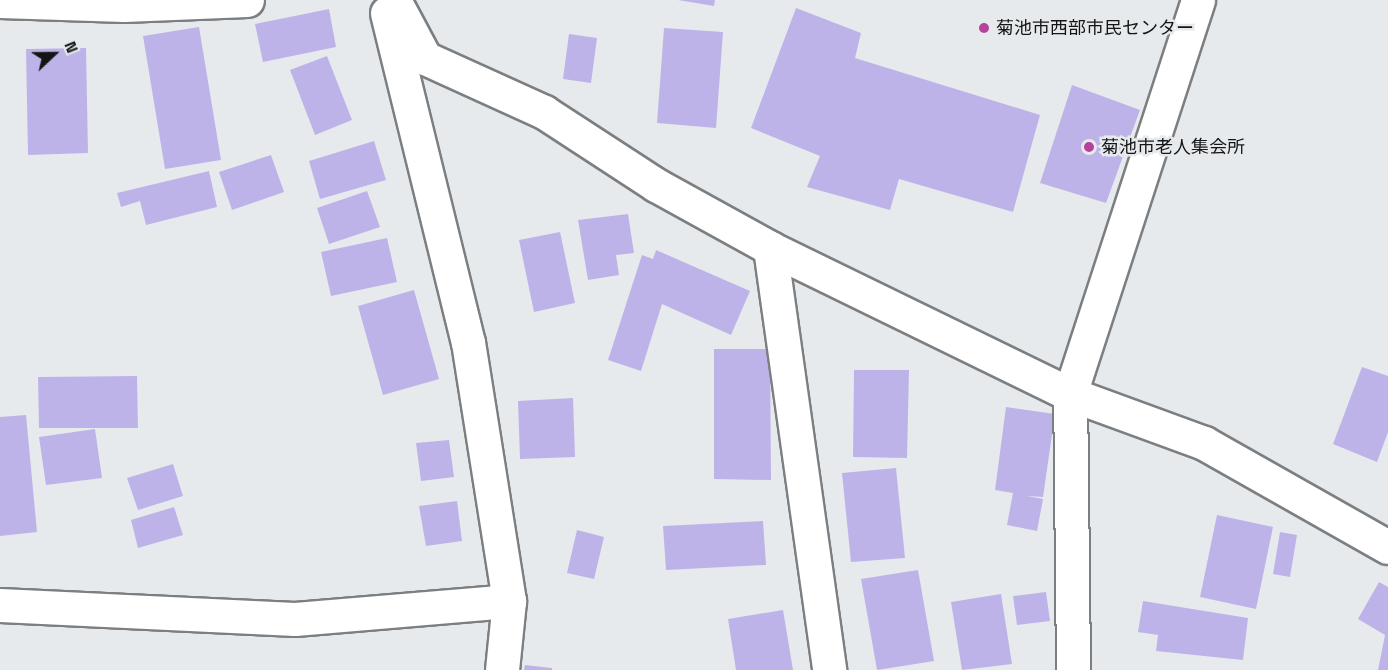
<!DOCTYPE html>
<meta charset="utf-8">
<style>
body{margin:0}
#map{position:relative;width:1388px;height:670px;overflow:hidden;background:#e7eaed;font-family:"Space Grotesk","Noto Sans JP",sans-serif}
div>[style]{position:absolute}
.building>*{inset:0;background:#beb3e9}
.roads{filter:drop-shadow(2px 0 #7c7f81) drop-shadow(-2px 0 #7c7f81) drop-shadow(0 2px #7c7f81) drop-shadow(0 -2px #7c7f81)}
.minor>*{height:33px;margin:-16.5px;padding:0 16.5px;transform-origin:16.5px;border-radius:16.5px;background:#fff}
.dots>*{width:16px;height:16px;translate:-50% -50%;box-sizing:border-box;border:3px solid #e7eaed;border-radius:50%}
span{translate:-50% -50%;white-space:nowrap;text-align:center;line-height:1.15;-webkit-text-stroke:5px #e7eaed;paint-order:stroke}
.poi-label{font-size:18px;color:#141515}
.left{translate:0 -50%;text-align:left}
.north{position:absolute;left:24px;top:24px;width:60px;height:60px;-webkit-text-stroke:4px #e7eaed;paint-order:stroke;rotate:68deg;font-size:16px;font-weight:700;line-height:24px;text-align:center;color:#141515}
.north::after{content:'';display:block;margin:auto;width:21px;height:27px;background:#141515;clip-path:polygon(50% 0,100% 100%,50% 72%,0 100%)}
</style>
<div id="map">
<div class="building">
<i style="clip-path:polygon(678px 0,715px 0,714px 6px)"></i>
<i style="clip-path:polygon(796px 8px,861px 33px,855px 58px,1040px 115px,1013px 212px,899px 179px,890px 210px,807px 187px,820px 156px,751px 128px)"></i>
<i style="clip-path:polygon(329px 9px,336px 47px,263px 62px,255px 24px)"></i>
<i style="clip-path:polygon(199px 27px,221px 160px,165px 169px,143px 36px)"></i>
<i style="clip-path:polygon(664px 28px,723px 32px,716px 128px,657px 123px)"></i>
<i style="clip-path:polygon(569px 34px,597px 38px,591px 83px,563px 79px)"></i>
<i style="clip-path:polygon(86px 48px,88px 153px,28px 155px,26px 49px)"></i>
<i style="clip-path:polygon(327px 56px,352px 120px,315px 135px,290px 70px)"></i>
<i style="clip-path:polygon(1072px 85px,1140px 110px,1106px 203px,1040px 183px)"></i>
<i style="clip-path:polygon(374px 141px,386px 180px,320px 199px,309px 161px)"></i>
<i style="clip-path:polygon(271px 155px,284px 192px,232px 210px,219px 172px)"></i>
<i style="clip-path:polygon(209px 171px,217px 207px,146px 225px,140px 201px,121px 207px,117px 193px)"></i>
<i style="clip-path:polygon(367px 191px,380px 227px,329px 244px,317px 208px)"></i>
<i style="clip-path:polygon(628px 214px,634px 253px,616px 255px,619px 275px,588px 280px,578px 220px)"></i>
<i style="clip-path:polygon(560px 232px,575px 303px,534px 312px,519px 240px)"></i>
<i style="clip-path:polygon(387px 238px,397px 282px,331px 296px,321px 252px)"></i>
<i style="clip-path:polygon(656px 250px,750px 291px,731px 335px,662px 304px,641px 371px,608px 360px,642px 255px,653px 259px)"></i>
<i style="clip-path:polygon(414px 290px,439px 379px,383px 395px,358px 306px)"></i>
<i style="clip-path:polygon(714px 349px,770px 349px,771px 480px,714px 479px)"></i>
<i style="clip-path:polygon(1362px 367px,1388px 376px,1388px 432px,1377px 462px,1333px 444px)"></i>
<i style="clip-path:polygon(854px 370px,909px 370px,907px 458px,853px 457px)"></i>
<i style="clip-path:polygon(137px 376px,138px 428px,39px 428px,38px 377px)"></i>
<i style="clip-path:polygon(573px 398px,575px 457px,520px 459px,518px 401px)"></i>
<i style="clip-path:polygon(1006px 407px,1055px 414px,1043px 497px,1027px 496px,1043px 499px,1037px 531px,1007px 525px,1013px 493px,995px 490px)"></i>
<i style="clip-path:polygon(26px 415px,37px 532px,0 536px,0 417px)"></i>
<i style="clip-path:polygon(95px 429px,102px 478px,46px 485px,39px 437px)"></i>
<i style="clip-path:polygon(449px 440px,454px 477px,421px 481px,416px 443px)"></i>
<i style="clip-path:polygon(173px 464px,183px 496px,138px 510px,127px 478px)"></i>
<i style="clip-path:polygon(896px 468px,905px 558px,851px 562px,842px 473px)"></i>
<i style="clip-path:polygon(457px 501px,462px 541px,426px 546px,419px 506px)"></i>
<i style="clip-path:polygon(174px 507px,183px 535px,138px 548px,131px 520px)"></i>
<i style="clip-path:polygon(1217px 515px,1273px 527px,1256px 609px,1200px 597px)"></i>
<i style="clip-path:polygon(763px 521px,766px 565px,666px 570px,663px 526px)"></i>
<i style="clip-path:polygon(577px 530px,604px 537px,594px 579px,567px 573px)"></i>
<i style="clip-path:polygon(1280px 532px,1297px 535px,1290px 577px,1273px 574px)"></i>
<i style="clip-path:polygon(918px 570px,934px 661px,877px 670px,861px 579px)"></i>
<i style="clip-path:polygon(1379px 582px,1388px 587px,1388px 670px,1378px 670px,1385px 635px,1358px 619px)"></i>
<i style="clip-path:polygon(1046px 592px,1050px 621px,1017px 625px,1013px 596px)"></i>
<i style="clip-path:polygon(1001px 594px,1012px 664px,962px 670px,951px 602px)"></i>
<i style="clip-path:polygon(1143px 601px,1248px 618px,1243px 660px,1156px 651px,1158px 635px,1138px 632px)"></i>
<i style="clip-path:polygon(783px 610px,793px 670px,736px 670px,728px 619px)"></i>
<i style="clip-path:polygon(525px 665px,552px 668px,552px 670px,524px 670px)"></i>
</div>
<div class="roads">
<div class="minor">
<i style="left:394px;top:0;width:66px;rotate:61.9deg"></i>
<i style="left:425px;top:58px;width:131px;rotate:24.4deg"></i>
<i style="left:544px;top:112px;width:134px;rotate:33.1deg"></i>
<i style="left:656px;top:185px;width:130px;rotate:28.9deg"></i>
<i style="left:770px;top:248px;width:334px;rotate:26deg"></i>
<i style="left:1070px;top:394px;width:143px;rotate:20.1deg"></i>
<i style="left:1204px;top:443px;width:211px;rotate:29.5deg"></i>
<i style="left:0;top:1px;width:124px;rotate:1.8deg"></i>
<i style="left:124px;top:5px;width:123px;rotate:-2.3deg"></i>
<i style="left:387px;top:13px;width:339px;rotate:76.2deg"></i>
<i style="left:468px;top:342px;width:262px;rotate:81deg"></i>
<i style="left:509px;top:601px;width:69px;rotate:95.8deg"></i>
<i style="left:770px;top:248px;width:426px;rotate:82deg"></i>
<i style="left:0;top:605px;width:295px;rotate:2.7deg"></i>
<i style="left:295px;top:619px;width:215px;rotate:-4.8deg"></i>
<i style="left:1073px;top:670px;width:276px;rotate:-90.6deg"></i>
<i style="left:1070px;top:394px;width:414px;rotate:-72deg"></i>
</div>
</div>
<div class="dots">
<i style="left:984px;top:28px;background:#b6429b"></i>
<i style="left:1089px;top:147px;background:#b6429b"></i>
</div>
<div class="poi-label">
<span class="left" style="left:996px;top:28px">菊池市西部市民センター</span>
<span class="left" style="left:1101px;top:147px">菊池市老人集会所</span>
</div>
<div class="north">N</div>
</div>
